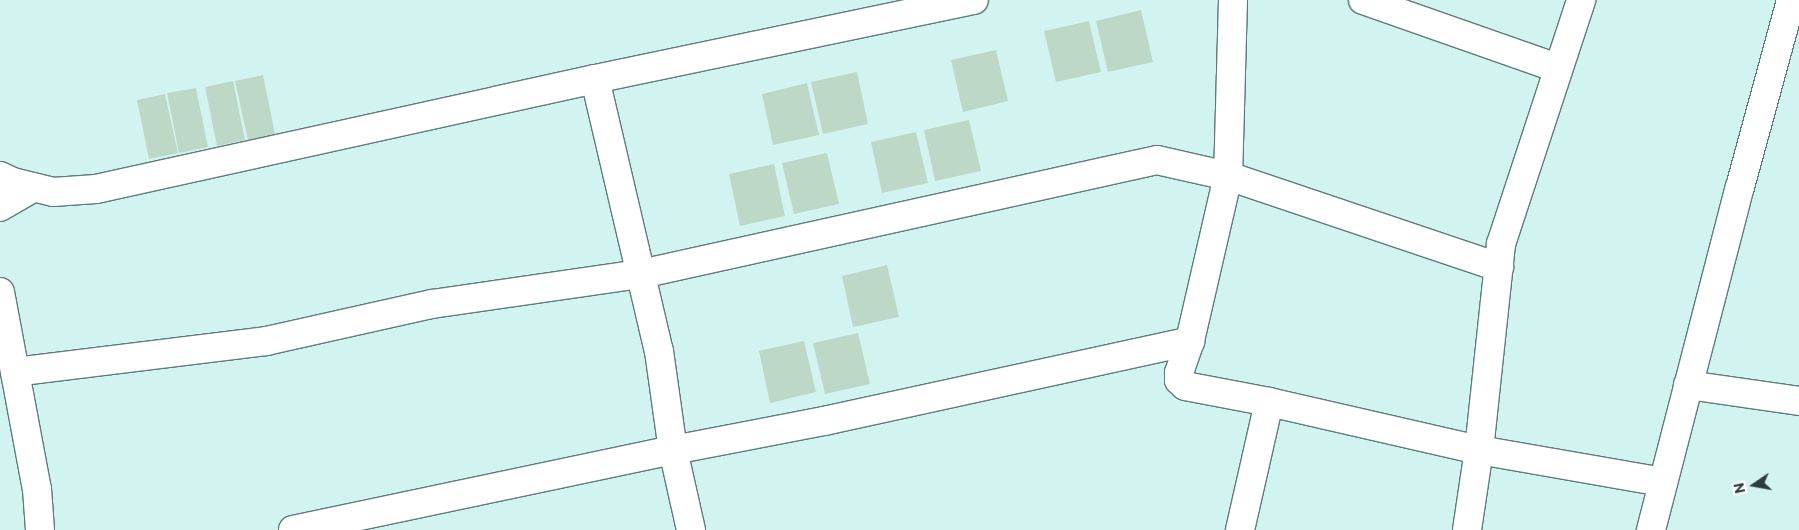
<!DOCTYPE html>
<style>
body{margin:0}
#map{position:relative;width:1799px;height:530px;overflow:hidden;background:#d2f4f1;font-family:Commissioner,sans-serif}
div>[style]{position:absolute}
.building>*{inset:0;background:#bed8c7}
.roads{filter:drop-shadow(1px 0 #5d7c7a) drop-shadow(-1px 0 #5d7c7a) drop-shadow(0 1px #5d7c7a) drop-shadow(0 -1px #5d7c7a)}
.minor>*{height:28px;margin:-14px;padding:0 14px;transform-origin:14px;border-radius:14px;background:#fff}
span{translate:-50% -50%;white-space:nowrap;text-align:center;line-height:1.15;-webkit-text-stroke:5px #fff;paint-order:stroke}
.north{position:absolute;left:1729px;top:460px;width:50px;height:50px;-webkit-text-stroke:4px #fff;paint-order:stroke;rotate:258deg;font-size:14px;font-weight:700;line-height:20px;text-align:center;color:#2f3d3c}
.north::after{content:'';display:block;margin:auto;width:18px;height:22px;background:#2f3d3c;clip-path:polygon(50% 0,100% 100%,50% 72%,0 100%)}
</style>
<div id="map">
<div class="building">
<i style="clip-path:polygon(1141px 10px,1153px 62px,1108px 72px,1096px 21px)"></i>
<i style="clip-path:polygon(1089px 21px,1101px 72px,1056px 82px,1044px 31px)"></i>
<i style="clip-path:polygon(996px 50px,1008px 101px,963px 112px,951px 60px)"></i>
<i style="clip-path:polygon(857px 72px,868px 124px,823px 134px,811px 82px)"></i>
<i style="clip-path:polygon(263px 75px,275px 134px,248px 140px,235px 81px)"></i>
<i style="clip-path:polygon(233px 81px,245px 140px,217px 146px,205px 87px)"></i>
<i style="clip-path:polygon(807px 83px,819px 135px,773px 145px,762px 94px)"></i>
<i style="clip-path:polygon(196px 88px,208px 147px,179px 153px,167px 93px)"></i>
<i style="clip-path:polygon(165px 94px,178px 153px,149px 159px,137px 100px)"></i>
<i style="clip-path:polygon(969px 120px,981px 171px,935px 181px,924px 130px)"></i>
<i style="clip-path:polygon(916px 132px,928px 183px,882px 193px,871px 142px)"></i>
<i style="clip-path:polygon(827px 153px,839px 204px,794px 214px,782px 163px)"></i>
<i style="clip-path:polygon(774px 164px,785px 216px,740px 226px,729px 174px)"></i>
<i style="clip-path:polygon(887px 265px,899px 317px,853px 327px,842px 276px)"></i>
<i style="clip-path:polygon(858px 333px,870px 384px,825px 394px,813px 343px)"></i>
<i style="clip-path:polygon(804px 341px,816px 392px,770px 403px,759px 351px)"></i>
</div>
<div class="roads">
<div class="minor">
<i style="left:1233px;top:0;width:176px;rotate:91.6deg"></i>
<i style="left:1228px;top:176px;width:286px;rotate:18.6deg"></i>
<i style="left:1363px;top:0;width:206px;rotate:19.3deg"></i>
<i style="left:595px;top:79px;width:279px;rotate:76.8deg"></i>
<i style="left:659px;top:351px;width:100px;rotate:82deg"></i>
<i style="left:673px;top:450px;width:82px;rotate:77.3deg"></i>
<i style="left:0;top:176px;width:14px;rotate:25deg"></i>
<i style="left:13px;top:182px;width:41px;rotate:14deg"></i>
<i style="left:53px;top:192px;width:43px;rotate:-4deg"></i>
<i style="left:96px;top:189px;width:511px;rotate:-12.43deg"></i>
<i style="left:595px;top:79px;width:387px;rotate:-11.8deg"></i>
<i style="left:0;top:207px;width:39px;rotate:-30deg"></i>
<i style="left:0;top:292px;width:200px;rotate:79.4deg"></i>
<i style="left:37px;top:489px;width:41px;rotate:85.8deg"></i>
<i style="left:15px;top:372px;width:253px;rotate:-7deg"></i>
<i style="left:266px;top:341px;width:170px;rotate:-12.6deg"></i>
<i style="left:432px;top:304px;width:211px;rotate:-8.2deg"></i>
<i style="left:641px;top:274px;width:528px;rotate:-12.46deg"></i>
<i style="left:1157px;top:160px;width:73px;rotate:12.7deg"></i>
<i style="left:1228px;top:176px;width:169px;rotate:103deg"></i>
<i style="left:1688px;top:385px;width:112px;rotate:8.2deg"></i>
<i style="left:293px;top:530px;width:388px;rotate:-11.9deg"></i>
<i style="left:673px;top:450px;width:154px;rotate:-10.9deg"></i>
<i style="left:824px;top:421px;width:375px;rotate:-12.3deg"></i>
<i style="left:1190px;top:341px;width:34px;rotate:109deg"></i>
<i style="left:1179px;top:373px;width:7px;rotate:90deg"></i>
<i style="left:1179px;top:380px;width:8px;rotate:45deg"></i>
<i style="left:1185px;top:386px;width:86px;rotate:10.8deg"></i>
<i style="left:1269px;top:402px;width:215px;rotate:12.9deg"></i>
<i style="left:1479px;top:450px;width:187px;rotate:9.9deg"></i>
<i style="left:1240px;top:530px;width:131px;rotate:-77.2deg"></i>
<i style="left:1467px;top:530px;width:81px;rotate:-81.5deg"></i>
<i style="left:1479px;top:450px;width:207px;rotate:-83.9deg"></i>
<i style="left:1501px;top:244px;width:257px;rotate:-71.8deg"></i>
<i style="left:1651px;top:530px;width:354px;rotate:-75.5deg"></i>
<i style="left:1740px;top:187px;width:194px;rotate:-74.7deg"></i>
</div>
</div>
<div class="north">N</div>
</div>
